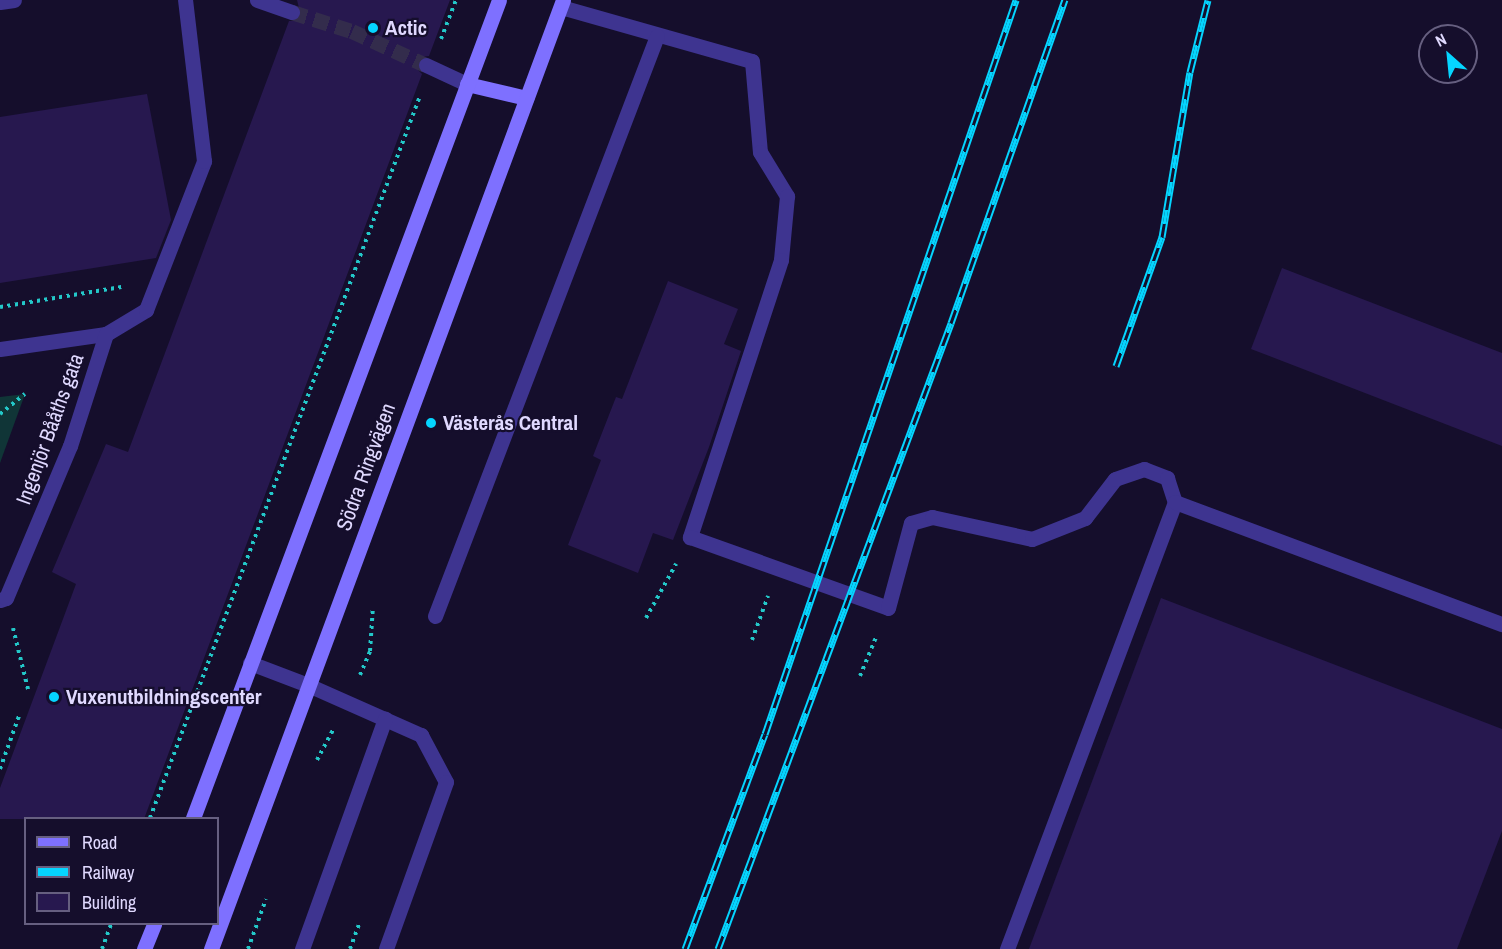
<!DOCTYPE html>
<meta charset="utf-8">
<style>
body{margin:0}
#map{position:relative;width:1502px;height:949px;overflow:hidden;background:#150e2c;font-family:"Archivo Narrow",sans-serif}
div>[style]{position:absolute}
.green>*{inset:0;background:#103537}
.building>*{inset:0;background:#27184f}
.minor-tunnel>*{height:15px;margin-top:-7.5px;transform-origin:0;background:repeating-linear-gradient(90deg,#332c4c 0 15px,transparent 0 23px)}
.path>*{height:4px;margin-top:-2px;transform-origin:0;background:repeating-linear-gradient(90deg,#23c8c9 0 3px,transparent 0 7.5px)}
.service>*{height:15px;margin:-7.5px;padding:0 7.5px;transform-origin:7.5px;border-radius:7.5px;background:#3e3490}
.minor>*{height:15px;margin:-7.5px;padding:0 7.5px;transform-origin:7.5px;border-radius:7.5px;background:#3e3490}
.secondary>*{height:15px;margin:-7.5px;padding:0 7.5px;transform-origin:7.5px;border-radius:7.5px;background:#7e70ff}
.rail>*{height:7px;margin-top:-3.5px;transform-origin:0;background:repeating-linear-gradient(90deg,#150e2c 0 14px,#05d5ff 0 28px);box-sizing:border-box;border-block:2px solid #05d5ff}
.dots>*{width:16px;height:16px;translate:-50% -50%;box-sizing:border-box;border:3px solid #150e2c;border-radius:50%}
span{translate:-50% -50%;white-space:nowrap;text-align:center;line-height:1.15;-webkit-text-stroke:4.5px #150e2c;paint-order:stroke}
.poi-label{font-size:21px;color:#e0d9ff;font-weight:700}
.left{translate:0 -50%;text-align:left}
.street-label{font-size:21px;color:#e0d9ff}
.legend{position:absolute;left:24px;top:817px;width:195px;height:108px;box-sizing:border-box;background:#150e2c;border:2px solid #665f80;margin:0;padding:8px 10px;list-style:none;font-size:18px;color:#e0d9ff}
.legend li{display:flex;align-items:center;gap:12px;height:30px}
.legend b{width:30px;border:2px solid #665f80}
.north{position:absolute;left:1418px;top:24px;width:60px;height:60px;box-sizing:border-box;background:#150e2c;border:2px solid #665f80;border-radius:50%;rotate:333deg;font-size:16px;font-weight:700;line-height:24px;text-align:center;color:#e0d9ff}
.north::after{content:'';display:block;margin:auto;width:21px;height:27px;background:#05d5ff;clip-path:polygon(50% 0,100% 100%,50% 72%,0 100%)}
</style>
<div id="map">
<div class="green">
<i style="clip-path:polygon(25px 394px,0 463px,0 397px)"></i>
</div>
<div class="building">
<i style="clip-path:polygon(297px 0,450px 0,429px 56px,421px 57px,417px 61px,418px 70px,422px 74px,144px 819px,0 819px,0 788px,76px 584px,52px 572px,106px 444px,128px 452px,289px 21px,294px 21px,301px 16px)"></i>
<i style="clip-path:polygon(147px 94px,171px 220px,156px 258px,0 283px,0 117px)"></i>
<i style="clip-path:polygon(1282px 268px,1502px 353px,1502px 446px,1251px 349px)"></i>
<i style="clip-path:polygon(668px 281px,738px 309px,724px 344px,741px 351px,709px 447px,673px 540px,653px 533px,638px 573px,568px 545px,601px 460px,593px 456px,616px 397px,622px 399px)"></i>
<i style="clip-path:polygon(1161px 598px,1502px 729px,1502px 831px,1457px 949px,1029px 949px)"></i>
</div>
<div class="minor-tunnel">
<i style="left:292px;top:12px;width:63px;rotate:17.6deg"></i>
<i style="left:352px;top:31px;width:81px;rotate:24.7deg"></i>
</div>
<div class="path">
<i style="left:441px;top:39px;width:42px;rotate:-69deg"></i>
<i style="left:0;top:307px;width:123px;rotate:-9.4deg"></i>
<i style="left:0;top:414px;width:32px;rotate:-39deg"></i>
<i style="left:646px;top:618px;width:62px;rotate:-60.9deg"></i>
<i style="left:13px;top:628px;width:63px;rotate:76.2deg"></i>
<i style="left:752px;top:640px;width:47px;rotate:-70deg"></i>
<i style="left:360px;top:675px;width:26px;rotate:-67deg"></i>
<i style="left:370px;top:651px;width:45px;rotate:-86.2deg"></i>
<i style="left:860px;top:676px;width:44px;rotate:-67.5deg"></i>
<i style="left:317px;top:760px;width:34px;rotate:-62deg"></i>
<i style="left:0;top:769px;width:56px;rotate:-70.3deg"></i>
<i style="left:150px;top:818px;width:771px;rotate:-69.5deg"></i>
<i style="left:102px;top:949px;width:27px;rotate:-70deg"></i>
<i style="left:248px;top:949px;width:53px;rotate:-70.2deg"></i>
<i style="left:350px;top:949px;width:27px;rotate:-70deg"></i>
</div>
<div class="service">
<i style="left:561px;top:7px;width:198px;rotate:15.8deg"></i>
<i style="left:752px;top:61px;width:91px;rotate:85deg"></i>
<i style="left:760px;top:152px;width:52px;rotate:58.5deg"></i>
<i style="left:787px;top:196px;width:64px;rotate:95.4deg"></i>
<i style="left:781px;top:260px;width:292px;rotate:108.2deg"></i>
<i style="left:690px;top:537px;width:210px;rotate:19.7deg"></i>
<i style="left:888px;top:608px;width:88px;rotate:-74.9deg"></i>
<i style="left:911px;top:523px;width:22px;rotate:-16deg"></i>
<i style="left:932px;top:517px;width:102px;rotate:12.4deg"></i>
<i style="left:1032px;top:539px;width:57px;rotate:-21.6deg"></i>
<i style="left:1085px;top:518px;width:49px;rotate:-52.4deg"></i>
<i style="left:1115px;top:479px;width:31px;rotate:-19deg"></i>
<i style="left:1144px;top:469px;width:25px;rotate:21deg"></i>
<i style="left:1167px;top:478px;width:25px;rotate:72deg"></i>
<i style="left:1175px;top:502px;width:478px;rotate:110.6deg"></i>
<i style="left:1175px;top:502px;width:349px;rotate:20.5deg"></i>
<i style="left:435px;top:616px;width:621px;rotate:-69.06deg"></i>
<i style="left:250px;top:663px;width:62px;rotate:20.8deg"></i>
<i style="left:308px;top:685px;width:124px;rotate:23.9deg"></i>
<i style="left:421px;top:735px;width:53px;rotate:62deg"></i>
<i style="left:446px;top:782px;width:177px;rotate:109.8deg"></i>
<i style="left:302px;top:949px;width:245px;rotate:-70.2deg"></i>
</div>
<div class="minor">
<i style="left:257px;top:0;width:37px;rotate:19deg"></i>
<i style="left:0;top:2px;width:14px;rotate:-8deg"></i>
<i style="left:426px;top:65px;width:45px;rotate:24.9deg"></i>
<i style="left:0;top:349px;width:107px;rotate:-8.1deg"></i>
<i style="left:106px;top:334px;width:47px;rotate:-31deg"></i>
<i style="left:146px;top:310px;width:160px;rotate:-68.7deg"></i>
<i style="left:204px;top:161px;width:162px;rotate:-96.7deg"></i>
<i style="left:0;top:600px;width:6px;rotate:-18deg"></i>
<i style="left:6px;top:598px;width:165px;rotate:-67.2deg"></i>
<i style="left:70px;top:446px;width:118px;rotate:-72.2deg"></i>
</div>
<div class="secondary">
<i style="left:467px;top:84px;width:61px;rotate:13.3deg"></i>
<i style="left:193px;top:818px;width:873px;rotate:-69.49deg"></i>
<i style="left:144px;top:949px;width:27px;rotate:-68deg"></i>
<i style="left:211px;top:949px;width:1012px;rotate:-69.65deg"></i>
</div>
<div class="rail">
<i style="left:1116px;top:366px;width:137px;rotate:-70.4deg"></i>
<i style="left:1162px;top:237px;width:167px;rotate:-80.4deg"></i>
<i style="left:1190px;top:72px;width:74px;rotate:-76deg"></i>
<i style="left:685px;top:949px;width:229px;rotate:-69.6deg"></i>
<i style="left:765px;top:734px;width:776px;rotate:-71.12deg"></i>
<i style="left:718px;top:949px;width:668px;rotate:-69.58deg"></i>
<i style="left:951px;top:323px;width:343px;rotate:-70.6deg"></i>
</div>
<div class="dots">
<i style="left:373px;top:28px;background:#05d5ff"></i>
<i style="left:431px;top:423px;background:#05d5ff"></i>
<i style="left:54px;top:697px;background:#05d5ff"></i>
</div>
<div class="poi-label">
<span class="left" style="left:385px;top:28px">Actic</span>
<span class="left" style="left:443px;top:423px">Västerås Central</span>
<span class="left" style="left:66px;top:697px">Vuxenutbildningscenter</span>
</div>
<div class="street-label">
<span style="left:50px;top:429px;rotate:-70deg">Ingenjör Bååths gata</span>
<span style="left:366px;top:467px;rotate:-70deg">Södra Ringvägen</span>
</div>
<ul class="legend">
<li><b style="height:8px;background:#7e70ff"></b>Road</li>
<li><b style="height:8px;background:#05d5ff"></b>Railway</li>
<li><b style="height:16px;background:#27184f"></b>Building</li>
</ul>
<div class="north">N</div>
</div>
